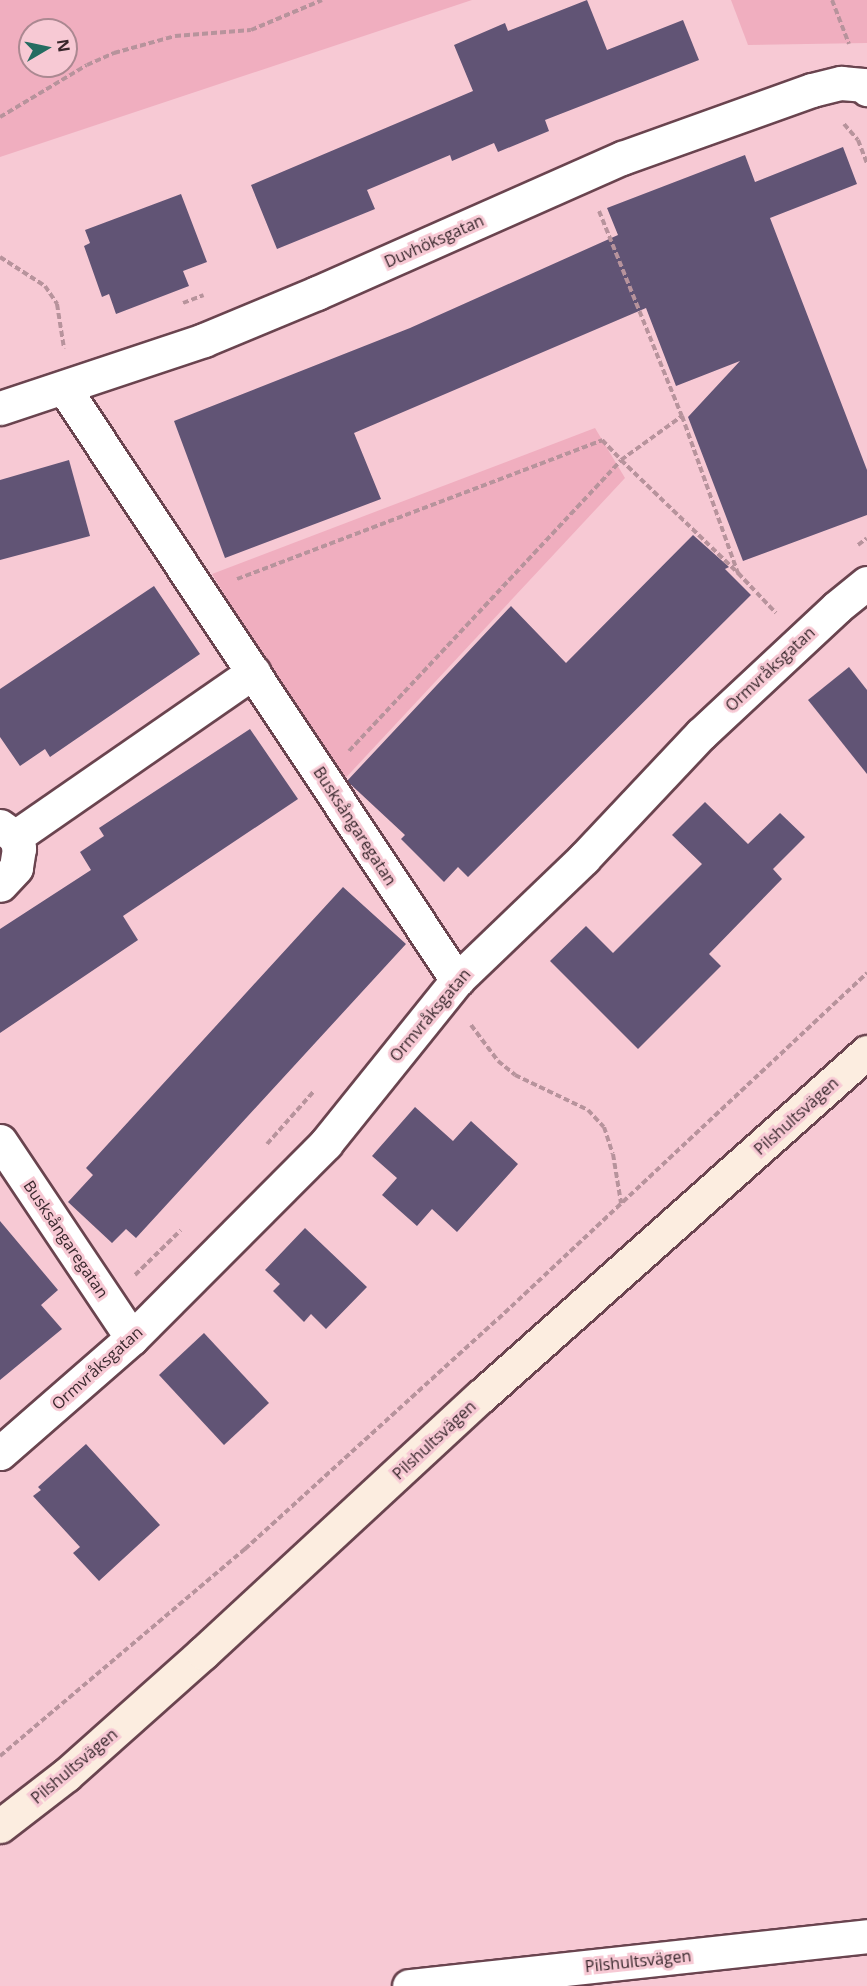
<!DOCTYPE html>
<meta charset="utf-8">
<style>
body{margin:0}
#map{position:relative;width:867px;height:1986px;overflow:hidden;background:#f7c9d4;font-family:"Open Sans",sans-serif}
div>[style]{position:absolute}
.green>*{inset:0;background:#f0aebf}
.building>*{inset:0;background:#615475}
.path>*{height:4px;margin-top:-2px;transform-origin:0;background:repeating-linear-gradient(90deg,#b7939c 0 6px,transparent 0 9px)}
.roads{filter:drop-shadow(2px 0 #6a444f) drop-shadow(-2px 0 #6a444f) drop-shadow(0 2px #6a444f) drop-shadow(0 -2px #6a444f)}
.street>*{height:33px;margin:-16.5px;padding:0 16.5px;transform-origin:16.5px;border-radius:16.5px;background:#fff}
.secondary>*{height:33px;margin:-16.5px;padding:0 16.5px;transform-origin:16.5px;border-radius:16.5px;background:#fcede0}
span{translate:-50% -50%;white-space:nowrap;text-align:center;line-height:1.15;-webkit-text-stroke:6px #f7c9d4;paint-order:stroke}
.street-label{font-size:16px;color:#38272c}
.north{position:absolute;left:18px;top:18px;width:60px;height:60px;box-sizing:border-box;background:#f7c9d4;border:2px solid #ab8891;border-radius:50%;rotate:81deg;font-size:16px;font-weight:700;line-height:24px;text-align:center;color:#38272c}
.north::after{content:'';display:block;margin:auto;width:21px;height:27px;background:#256c61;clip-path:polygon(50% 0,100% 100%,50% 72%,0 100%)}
</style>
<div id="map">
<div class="green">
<i style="clip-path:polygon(evenodd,0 0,472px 0,0 157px,0 0,30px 30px,66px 30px,66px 66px,30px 66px,30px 30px)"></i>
<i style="clip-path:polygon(731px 0,867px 0,867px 43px,748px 45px)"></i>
<i style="clip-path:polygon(595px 428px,625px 478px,339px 785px,212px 574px)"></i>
</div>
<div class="building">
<i style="clip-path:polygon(587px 0,607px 50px,683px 20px,699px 60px,545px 120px,549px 131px,498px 152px,494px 143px,452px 161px,450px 155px,367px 190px,375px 209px,277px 249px,251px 185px,473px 91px,454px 45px,505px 23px,508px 31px)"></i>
<i style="clip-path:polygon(843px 147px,857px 184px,770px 218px,867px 470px,867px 515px,743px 561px,688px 417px,740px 361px,676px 386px,646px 308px,354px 433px,381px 499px,225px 558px,174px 421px,410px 328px,618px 235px,607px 208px,745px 155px,755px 182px)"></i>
<i style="clip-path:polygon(181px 194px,207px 262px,183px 271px,189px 286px,116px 314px,109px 294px,102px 297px,84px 246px,90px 243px,85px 230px)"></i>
<i style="clip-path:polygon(69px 460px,90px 536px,0 560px,0 480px)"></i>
<i style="clip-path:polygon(693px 535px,729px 567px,725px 569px,751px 595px,468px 877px,458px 867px,444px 882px,401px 839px,405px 835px,347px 781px,511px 606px,566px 663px)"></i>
<i style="clip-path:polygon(154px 586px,200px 654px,50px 757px,45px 749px,20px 766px,0 737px,0 689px)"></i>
<i style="clip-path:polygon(849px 667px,867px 690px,867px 774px,808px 700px)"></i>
<i style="clip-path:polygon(250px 729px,298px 799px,123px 916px,138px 940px,0 1033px,0 929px,91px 870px,80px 852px,104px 836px,99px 828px)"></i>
<i style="clip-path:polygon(705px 802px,748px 844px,780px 813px,805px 837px,773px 869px,782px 879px,709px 954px,721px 966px,638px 1049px,550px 961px,586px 926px,613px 953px,702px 864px,672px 835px)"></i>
<i style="clip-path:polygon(343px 887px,406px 944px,136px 1238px,126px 1229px,112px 1243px,68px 1202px,93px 1175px,86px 1168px)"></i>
<i style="clip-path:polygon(415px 1107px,453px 1141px,471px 1121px,518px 1164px,457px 1232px,432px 1209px,417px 1226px,382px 1195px,397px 1178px,372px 1156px)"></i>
<i style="clip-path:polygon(0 1221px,58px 1290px,41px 1305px,62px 1329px,0 1380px)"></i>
<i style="clip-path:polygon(305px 1228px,367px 1287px,326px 1329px,311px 1314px,304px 1322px,273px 1291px,280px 1284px,265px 1270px)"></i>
<i style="clip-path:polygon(204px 1333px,269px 1403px,224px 1445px,159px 1375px)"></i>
<i style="clip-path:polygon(86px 1444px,160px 1525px,99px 1581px,73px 1553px,80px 1547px,33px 1496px,41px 1490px,38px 1487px)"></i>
</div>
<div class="path">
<i style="left:832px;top:0;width:47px;rotate:68.9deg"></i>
<i style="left:0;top:117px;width:101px;rotate:-30.9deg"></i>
<i style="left:87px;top:65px;width:30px;rotate:-24deg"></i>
<i style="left:114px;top:53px;width:63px;rotate:-15.6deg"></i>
<i style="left:175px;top:36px;width:76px;rotate:-4.5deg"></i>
<i style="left:251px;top:30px;width:77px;rotate:-22.9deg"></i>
<i style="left:844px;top:124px;width:21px;rotate:49deg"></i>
<i style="left:858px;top:140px;width:25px;rotate:69deg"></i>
<i style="left:599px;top:211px;width:221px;rotate:68deg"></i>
<i style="left:682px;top:416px;width:167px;rotate:70.4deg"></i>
<i style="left:738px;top:573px;width:55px;rotate:46.5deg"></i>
<i style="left:0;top:257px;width:54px;rotate:32.8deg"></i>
<i style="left:45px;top:286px;width:22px;rotate:56deg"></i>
<i style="left:57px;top:304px;width:45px;rotate:81deg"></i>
<i style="left:183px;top:303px;width:22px;rotate:-21deg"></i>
<i style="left:858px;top:545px;width:11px;rotate:-38deg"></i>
<i style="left:237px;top:579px;width:391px;rotate:-20.8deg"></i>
<i style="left:602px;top:440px;width:28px;rotate:46deg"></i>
<i style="left:621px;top:460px;width:75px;rotate:-35.8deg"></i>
<i style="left:349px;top:751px;width:398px;rotate:-46.9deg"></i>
<i style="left:621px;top:460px;width:163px;rotate:44deg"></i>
<i style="left:471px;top:1025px;width:45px;rotate:53.1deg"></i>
<i style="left:498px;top:1061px;width:22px;rotate:39deg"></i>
<i style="left:515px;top:1075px;width:81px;rotate:25.6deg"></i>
<i style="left:588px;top:1110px;width:23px;rotate:47deg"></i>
<i style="left:604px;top:1127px;width:28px;rotate:72deg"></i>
<i style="left:613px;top:1154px;width:50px;rotate:80.7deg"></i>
<i style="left:267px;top:1144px;width:71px;rotate:-48.4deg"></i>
<i style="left:135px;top:1275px;width:64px;rotate:-44.4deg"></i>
<i style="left:0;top:1756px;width:321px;rotate:-40.2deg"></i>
<i style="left:245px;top:1549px;width:342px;rotate:-42.3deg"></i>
<i style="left:498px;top:1319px;width:506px;rotate:-43.16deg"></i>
</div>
<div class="roads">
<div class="street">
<i style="left:64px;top:388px;width:711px;rotate:56.42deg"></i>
<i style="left:0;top:408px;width:215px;rotate:-18.4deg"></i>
<i style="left:204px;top:340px;width:122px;rotate:-22.6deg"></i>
<i style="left:317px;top:293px;width:334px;rotate:-23.9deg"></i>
<i style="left:622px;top:158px;width:202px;rotate:-19.7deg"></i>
<i style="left:812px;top:90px;width:30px;rotate:-14deg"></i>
<i style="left:841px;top:83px;width:22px;rotate:5deg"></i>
<i style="left:863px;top:85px;width:6px;rotate:45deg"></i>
<i style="left:0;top:826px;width:19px;rotate:36deg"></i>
<i style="left:15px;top:837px;width:12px;rotate:70deg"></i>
<i style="left:19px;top:848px;width:20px;rotate:99deg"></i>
<i style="left:16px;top:868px;width:23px;rotate:133deg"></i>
<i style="left:15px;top:837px;width:290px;rotate:-34.7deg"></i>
<i style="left:0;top:1141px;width:237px;rotate:56.2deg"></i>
<i style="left:0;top:1453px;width:175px;rotate:-41.1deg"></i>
<i style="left:132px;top:1338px;width:275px;rotate:-45.1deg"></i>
<i style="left:326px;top:1143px;width:209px;rotate:-51.2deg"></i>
<i style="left:457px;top:980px;width:176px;rotate:-43.8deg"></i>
<i style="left:584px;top:858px;width:170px;rotate:-46.7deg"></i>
<i style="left:701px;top:734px;width:186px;rotate:-43deg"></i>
<i style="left:837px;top:607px;width:38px;rotate:-39deg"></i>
<i style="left:409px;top:1986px;width:461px;rotate:-6.2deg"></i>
</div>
<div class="secondary">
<i style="left:0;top:1826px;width:83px;rotate:-37.7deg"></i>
<i style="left:66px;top:1775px;width:183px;rotate:-41.7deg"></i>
<i style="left:203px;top:1653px;width:379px;rotate:-42.8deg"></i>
<i style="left:481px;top:1396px;width:517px;rotate:-41.71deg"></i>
</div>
</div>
<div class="street-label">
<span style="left:434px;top:241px;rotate:-24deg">Duvhöksgatan</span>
<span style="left:770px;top:669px;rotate:-43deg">Ormvråksgatan</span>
<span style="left:355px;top:826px;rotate:57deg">Busksångaregatan</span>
<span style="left:430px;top:1015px;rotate:-50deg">Ormvråksgatan</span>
<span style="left:796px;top:1116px;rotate:-42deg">Pilshultsvägen</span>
<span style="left:66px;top:1239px;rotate:56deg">Busksångaregatan</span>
<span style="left:97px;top:1368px;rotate:-42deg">Ormvråksgatan</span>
<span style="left:434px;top:1440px;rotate:-43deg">Pilshultsvägen</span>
<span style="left:74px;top:1766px;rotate:-40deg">Pilshultsvägen</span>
<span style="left:638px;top:1961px;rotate:-6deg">Pilshultsvägen</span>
</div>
<div class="north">N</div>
</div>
